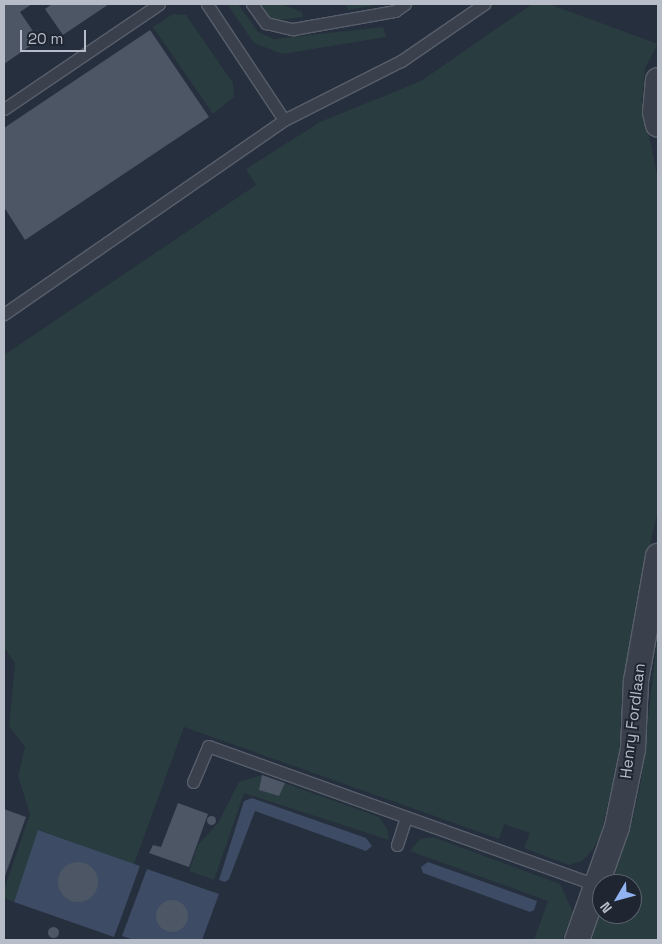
<!DOCTYPE html>
<style>
body{margin:0}
#map{position:relative;width:662px;height:944px;overflow:hidden;background:#262f3d;font-family:"Space Grotesk",sans-serif}
div>[style]{position:absolute}
.green>*{inset:0;background:#293c3f}
.water>*{inset:0;background:#3d4c64}
.building>*{inset:0;background:#4c5665}
.round{border-radius:50%}
.roads{filter:drop-shadow(1px 0 #585f6b) drop-shadow(-1px 0 #585f6b) drop-shadow(0 1px #585f6b) drop-shadow(0 -1px #585f6b)}
.service>*{height:11px;margin:-5.5px;padding:0 5.5px;transform-origin:5.5px;border-radius:5.5px;background:#3a414d}
.minor>*{height:24px;margin:-12px;padding:0 12px;transform-origin:12px;border-radius:12px;background:#3a414d}
span{translate:-50% -50%;white-space:nowrap;text-align:center;line-height:1.15;-webkit-text-stroke:4px #1f2632;paint-order:stroke}
.street-label{font-size:16px;color:#b6bcc8}
.frame{position:absolute;inset:0;border:5px solid #b6bcc8;pointer-events:none}
.north{position:absolute;left:592px;top:874px;width:50px;height:50px;box-sizing:border-box;background:#1f2632;border:1px solid #5b626e;border-radius:50%;rotate:233deg;font-size:14px;font-weight:700;line-height:20px;text-align:center;color:#b6bcc8}
.north::after{content:'';display:block;margin:auto;width:18px;height:22px;background:#92b3f1;clip-path:polygon(50% 0,100% 100%,50% 72%,0 100%)}
.scale{position:absolute;left:20px;top:30px;width:66px;height:22px;box-sizing:border-box;border:2px solid #b6bcc8;border-top:0;padding-left:6px;font-size:15px;line-height:18px;white-space:nowrap;color:#b6bcc8;-webkit-text-stroke:4px #1f2632;paint-order:stroke}
</style>
<div id="map">
<div class="green">
<i style="clip-path:polygon(227px 4px,238px 4px,258px 32px,274px 39px,383px 27px,386px 37px,282px 54px,254px 43px)"></i>
<i style="clip-path:polygon(257px 4px,281px 4px,302px 12px,303px 17px,277px 20px,266px 16px)"></i>
<i style="clip-path:polygon(345px 4px,383px 4px,348px 10px)"></i>
<i style="clip-path:polygon(532px 4px,549px 4px,658px 44px,645px 68px,642px 101px,658px 179px,658px 511px,636px 603px,622px 693px,619px 757px,601px 833px,593px 849px,582px 861px,569px 865px,524px 848px,530px 833px,504px 824px,499px 839px,184px 727px,134px 864px,39px 830px,14px 902px,4px 898px,4px 890px,30px 814px,18px 776px,25px 747px,9px 726px,15px 663px,4px 647px,4px 355px,256px 185px,246px 169px,320px 122px,421px 81px)"></i>
<i style="clip-path:polygon(173px 14px,186px 15px,233px 83px,234px 97px,213px 114px,153px 27px)"></i>
<i style="clip-path:polygon(658px 631px,658px 940px,590px 940px,602px 906px,602px 914px,632px 914px,632px 884px,610px 884px,633px 818px,641px 781px)"></i>
<i style="clip-path:polygon(262px 775px,379px 817px,387px 829px,389px 840px,244px 793px,214px 880px,189px 871px,198px 845px,218px 823px,239px 782px)"></i>
<i style="clip-path:polygon(433px 837px,560px 884px,573px 912px,562px 940px,534px 940px,548px 901px,410px 851px,420px 839px)"></i>
</div>
<div class="water">
<i style="clip-path:polygon(252px 798px,366px 838px,372px 846px,366px 851px,255px 811px,229px 879px,225px 882px,219px 880px,244px 801px)"></i>
<i style="clip-path:polygon(38px 830px,140px 866px,114px 937px,14px 902px)"></i>
<i style="clip-path:polygon(428px 862px,537px 901px,534px 910px,530px 912px,423px 873px,421px 867px)"></i>
<i style="clip-path:polygon(147px 869px,219px 894px,202px 940px,134px 940px,122px 936px)"></i>
</div>
<div class="building">
<i style="clip-path:polygon(4px 4px,32px 4px,20px 12px,39px 40px,4px 64px)"></i>
<i style="clip-path:polygon(52px 4px,109px 4px,63px 35px,45px 9px)"></i>
<i style="clip-path:polygon(150px 30px,209px 117px,25px 240px,4px 207px,4px 128px)"></i>
<i style="clip-path:polygon(262px 775px,285px 783px,279px 796px,259px 790px)"></i>
<i style="clip-path:polygon(178px 803px,208px 814px,189px 867px,149px 853px,153px 845px,161px 847px)"></i>
<i style="clip-path:polygon(4px 809px,26px 817px,4px 879px)"></i>
<i class="round" style="left:206.5px;top:815.5px;width:9px;height:9px"></i>
<i class="round" style="left:58px;top:862px;width:40px;height:40px"></i>
<i class="round" style="left:156px;top:900px;width:32px;height:32px"></i>
<i class="round" style="left:47.5px;top:926.5px;width:11px;height:11px"></i>
</div>
<div class="roads">
<div class="service">
<i style="left:207px;top:4px;width:139px;rotate:56.4deg"></i>
<i style="left:252px;top:4px;width:24px;rotate:54deg"></i>
<i style="left:266px;top:23px;width:28px;rotate:13deg"></i>
<i style="left:293px;top:29px;width:104px;rotate:-10deg"></i>
<i style="left:395px;top:11px;width:12px;rotate:-35deg"></i>
<i style="left:4px;top:109px;width:187px;rotate:-34.1deg"></i>
<i style="left:4px;top:314px;width:341px;rotate:-34.7deg"></i>
<i style="left:284px;top:120px;width:131px;rotate:-26.8deg"></i>
<i style="left:401px;top:61px;width:101px;rotate:-34.5deg"></i>
<i style="left:193px;top:782px;width:39px;rotate:-67deg"></i>
<i style="left:208px;top:746px;width:412px;rotate:19.7deg"></i>
<i style="left:397px;top:845px;width:29px;rotate:-72deg"></i>
</div>
<div class="minor">
<i style="left:658px;top:80px;width:32px;rotate:95deg"></i>
<i style="left:655px;top:112px;width:13px;rotate:77deg"></i>
<i style="left:577px;top:940px;width:120px;rotate:-70.5deg"></i>
<i style="left:617px;top:827px;width:80px;rotate:-78.4deg"></i>
<i style="left:633px;top:749px;width:68px;rotate:-87.5deg"></i>
<i style="left:636px;top:681px;width:127px;rotate:-80deg"></i>
</div>
</div>
<div class="street-label">
<span style="left:633px;top:721px;rotate:-83deg">Henry Fordlaan</span>
</div>
<div class="frame"></div>
<div class="north">N</div>
<div class="scale">20 m</div>
</div>
